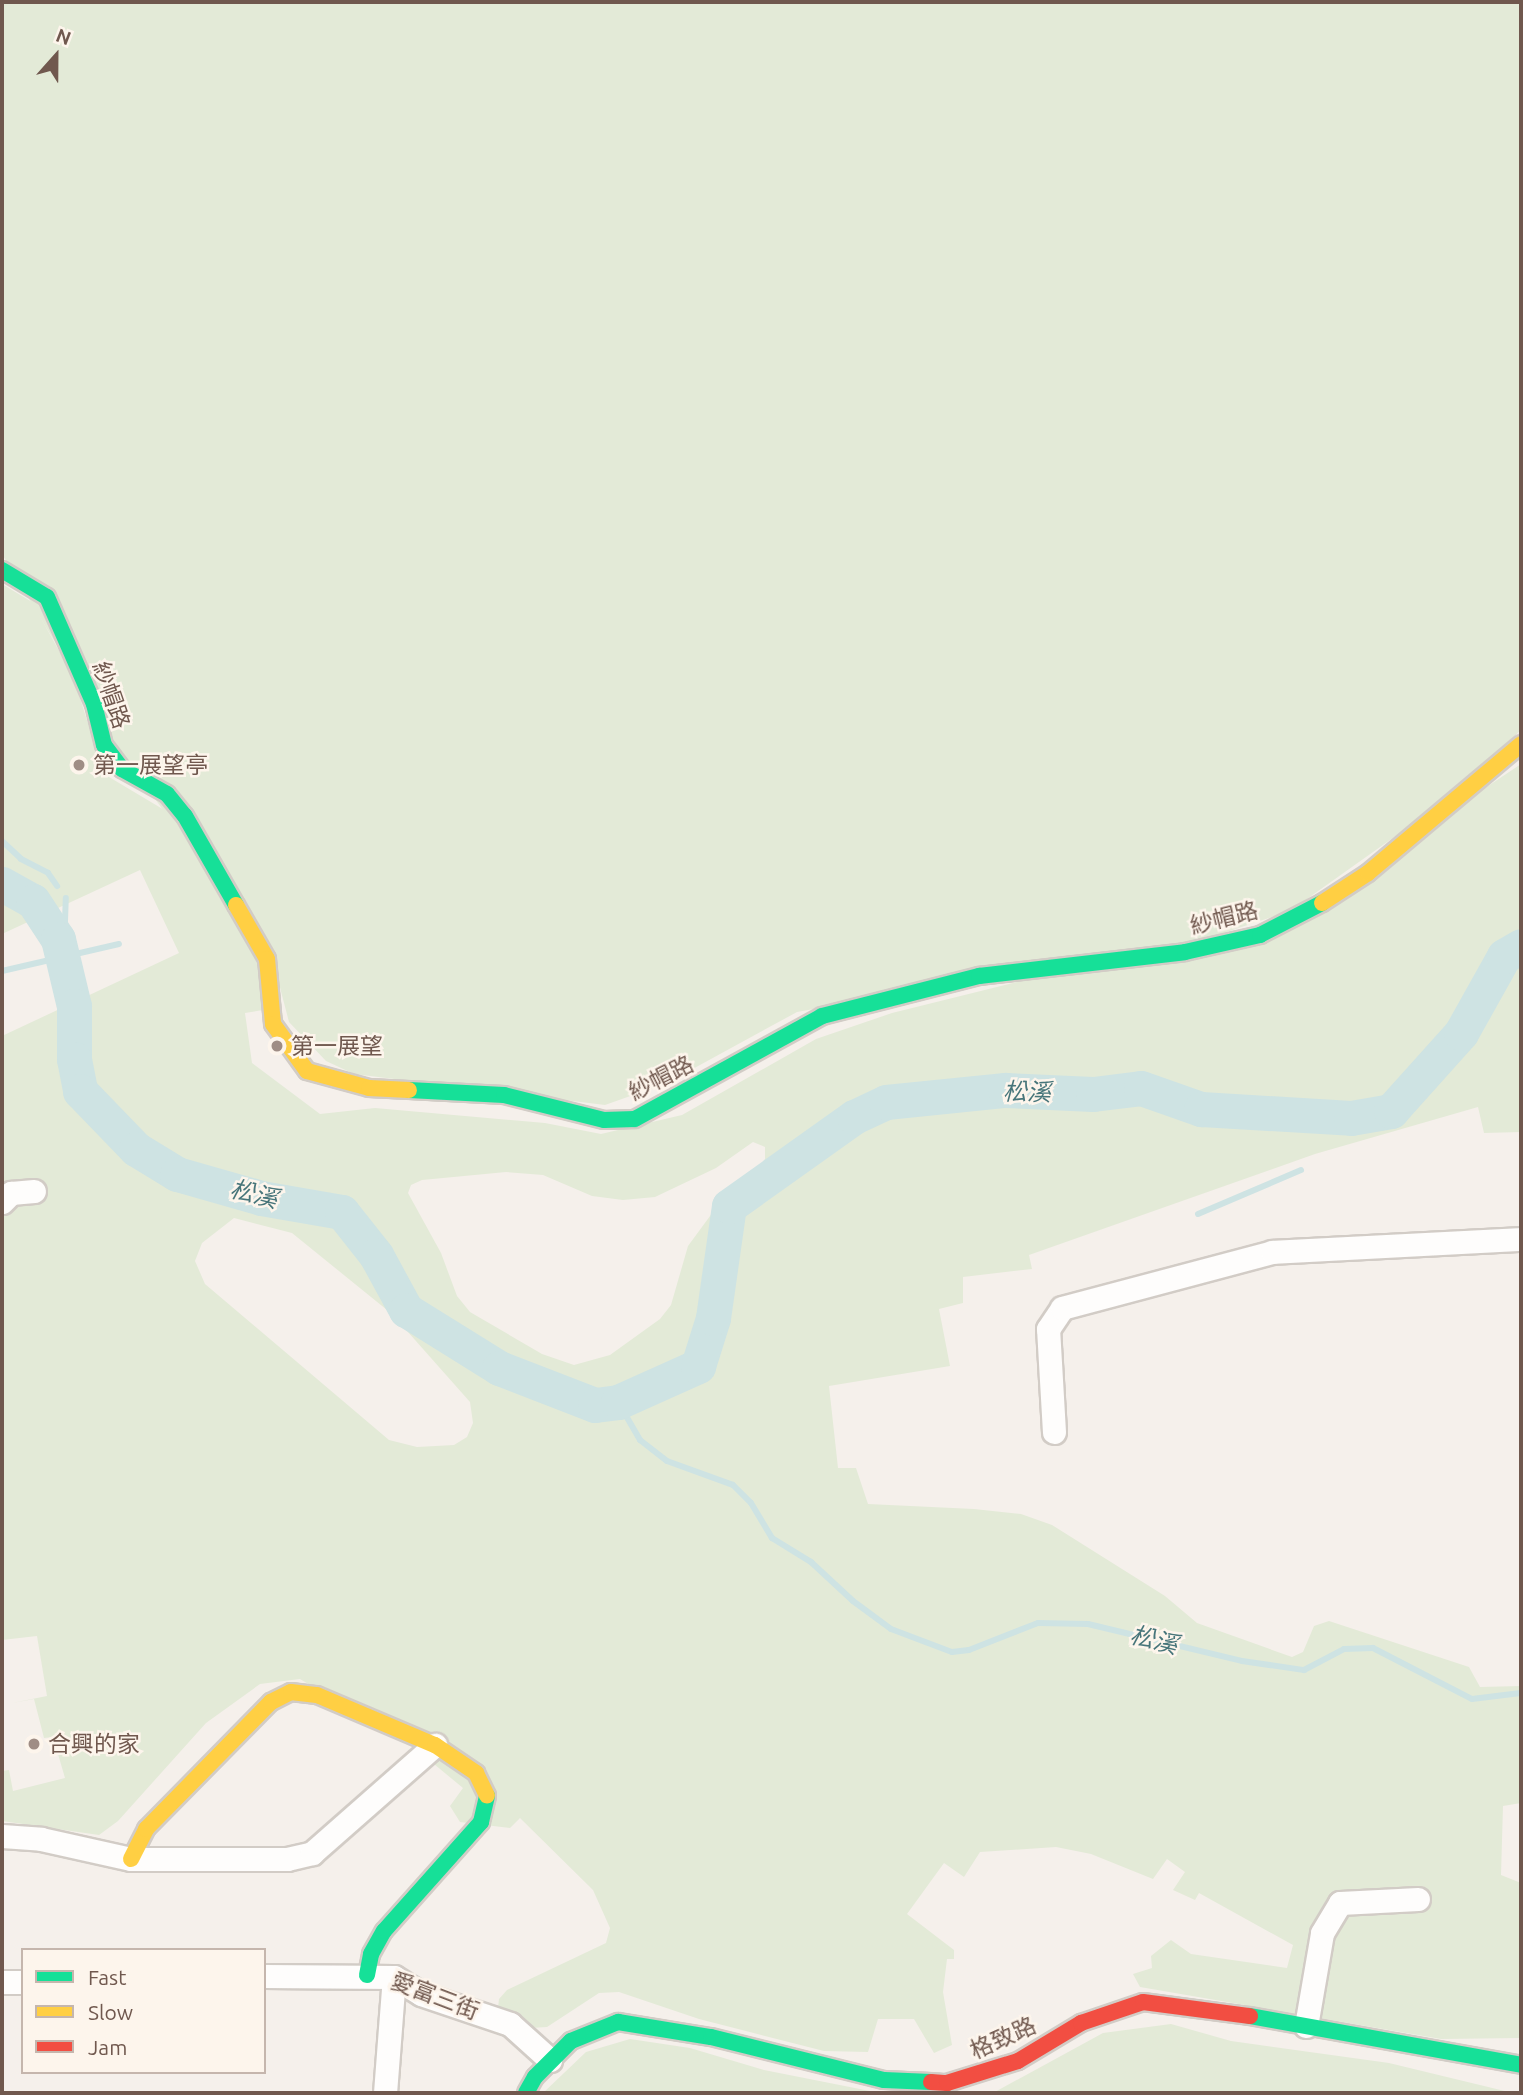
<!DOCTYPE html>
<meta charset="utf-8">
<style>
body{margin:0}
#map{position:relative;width:1523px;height:2095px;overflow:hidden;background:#f5f0eb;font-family:Ubuntu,"Noto Sans TC",sans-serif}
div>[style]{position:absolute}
.green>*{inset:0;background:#e3ead7}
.stream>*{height:6px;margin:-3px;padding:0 3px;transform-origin:3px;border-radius:3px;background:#cee3e3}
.river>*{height:35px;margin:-17.5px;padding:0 17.5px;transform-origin:17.5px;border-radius:17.5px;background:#cee3e3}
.roads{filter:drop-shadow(2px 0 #d2ccc6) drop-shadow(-2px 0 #d2ccc6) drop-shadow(0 2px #d2ccc6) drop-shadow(0 -2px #d2ccc6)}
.street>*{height:23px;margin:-11.5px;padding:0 11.5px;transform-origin:11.5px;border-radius:11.5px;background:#fefdfc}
.fast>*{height:16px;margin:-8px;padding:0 8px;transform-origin:8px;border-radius:8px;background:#16e098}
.slow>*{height:16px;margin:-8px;padding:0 8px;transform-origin:8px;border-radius:8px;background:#ffcf43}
.jam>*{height:16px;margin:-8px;padding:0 8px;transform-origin:8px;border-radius:8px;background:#f24e42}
.dots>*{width:19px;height:19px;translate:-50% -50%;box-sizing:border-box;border:4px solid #fdf5ec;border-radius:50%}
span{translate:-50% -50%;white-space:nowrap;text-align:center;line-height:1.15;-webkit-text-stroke:5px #fdf5ec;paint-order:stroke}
.street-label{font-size:23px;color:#70584e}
.poi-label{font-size:23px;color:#70584e}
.left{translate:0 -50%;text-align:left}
.water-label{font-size:24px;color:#47757a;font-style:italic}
.frame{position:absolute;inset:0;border:4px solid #70584e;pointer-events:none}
.legend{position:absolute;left:21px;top:1948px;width:245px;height:126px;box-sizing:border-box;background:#fdf5ec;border:2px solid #c5b6ad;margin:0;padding:9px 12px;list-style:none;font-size:21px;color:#70584e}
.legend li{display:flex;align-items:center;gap:14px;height:35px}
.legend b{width:35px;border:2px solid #c5b6ad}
.north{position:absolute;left:21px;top:21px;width:70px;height:70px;-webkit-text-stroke:5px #fdf5ec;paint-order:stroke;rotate:21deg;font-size:19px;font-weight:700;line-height:28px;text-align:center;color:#70584e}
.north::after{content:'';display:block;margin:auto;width:24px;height:32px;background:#70584e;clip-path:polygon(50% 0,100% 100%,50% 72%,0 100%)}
</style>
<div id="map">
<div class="green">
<i style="clip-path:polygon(2px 2px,1521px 2px,1521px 730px,1442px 803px,1290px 911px,1208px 938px,797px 1012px,667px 1083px,605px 1105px,354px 1074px,326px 1061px,289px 1022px,272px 957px,124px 757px,2px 554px)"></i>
<i style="clip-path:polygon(evenodd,2px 584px,32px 602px,73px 676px,104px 774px,171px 814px,261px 964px,263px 1010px,245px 1013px,252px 1063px,320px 1114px,375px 1108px,545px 1123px,601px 1134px,682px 1115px,816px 1039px,892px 1013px,1049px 974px,1255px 942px,1521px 764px,1521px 1132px,1484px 1133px,1478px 1107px,1315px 1154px,1029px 1255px,1032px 1269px,963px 1277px,963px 1303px,939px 1309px,950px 1366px,829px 1386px,838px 1468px,856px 1468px,868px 1504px,974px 1509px,1021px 1514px,1052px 1525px,1165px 1596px,1197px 1623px,1292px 1657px,1303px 1652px,1314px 1626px,1329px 1621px,1469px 1667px,1480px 1687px,1521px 1686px,1521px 1803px,1503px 1806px,1501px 1875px,1521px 1883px,1521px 2038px,1441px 2039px,1140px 1987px,1133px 1974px,1152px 1968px,1151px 1956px,1171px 1940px,1191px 1954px,1287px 1968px,1293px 1945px,1199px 1893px,1195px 1900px,1173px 1890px,1185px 1872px,1167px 1859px,1153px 1879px,1091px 1854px,1056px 1847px,980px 1852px,964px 1877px,944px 1863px,907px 1914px,954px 1950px,954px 1959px,947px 1959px,943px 1992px,952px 2045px,934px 2053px,914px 2019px,878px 2019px,868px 2052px,824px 2051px,699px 2019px,619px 1992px,599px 1993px,547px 2027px,530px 2028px,498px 2008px,499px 1999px,507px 1990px,606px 1943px,610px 1928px,593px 1890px,520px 1818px,510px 1828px,460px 1822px,450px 1806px,463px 1788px,411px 1745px,300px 1679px,260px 1684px,206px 1723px,118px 1821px,99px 1835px,2px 1821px,2px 1771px,9px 1770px,13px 1791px,65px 1778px,53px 1737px,44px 1738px,34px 1699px,12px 1703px,47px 1696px,37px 1636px,2px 1640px,2px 1036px,179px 953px,140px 870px,2px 934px,2px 584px,753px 1142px,765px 1147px,765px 1159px,747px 1182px,724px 1197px,688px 1246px,671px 1305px,660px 1319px,610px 1355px,574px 1365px,542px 1354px,470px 1312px,457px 1296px,441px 1253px,408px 1193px,411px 1185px,422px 1180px,506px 1172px,543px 1175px,592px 1196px,623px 1200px,655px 1197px,716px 1168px,753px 1142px,2px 584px,234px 1218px,292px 1233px,392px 1314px,470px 1402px,473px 1423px,467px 1437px,454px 1445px,417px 1447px,389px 1440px,205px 1284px,195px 1261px,202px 1243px,234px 1218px)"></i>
<i style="clip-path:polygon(1171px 2024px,1231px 2041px,1389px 2063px,1513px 2093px,993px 2093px,1103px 2033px)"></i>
<i style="clip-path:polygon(630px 2039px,690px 2048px,764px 2070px,880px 2093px,543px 2093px,586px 2052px)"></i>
</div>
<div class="stream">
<i style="left:2px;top:841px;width:26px;rotate:43deg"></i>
<i style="left:21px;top:859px;width:30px;rotate:27deg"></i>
<i style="left:48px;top:873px;width:16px;rotate:55deg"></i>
<i style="left:58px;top:939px;width:19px;rotate:-69deg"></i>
<i style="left:65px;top:921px;width:23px;rotate:-88deg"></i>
<i style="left:2px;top:971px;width:120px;rotate:-13deg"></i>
<i style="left:1198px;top:1214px;width:112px;rotate:-23.1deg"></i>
<i style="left:618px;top:1402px;width:44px;rotate:59.9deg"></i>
<i style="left:640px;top:1440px;width:34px;rotate:38deg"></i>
<i style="left:667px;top:1461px;width:70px;rotate:20deg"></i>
<i style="left:733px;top:1485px;width:25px;rotate:45deg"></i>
<i style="left:751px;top:1503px;width:41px;rotate:59deg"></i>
<i style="left:772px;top:1538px;width:46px;rotate:31.6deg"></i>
<i style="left:811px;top:1562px;width:57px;rotate:42.9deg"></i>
<i style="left:853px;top:1601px;width:47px;rotate:36.4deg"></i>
<i style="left:891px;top:1629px;width:65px;rotate:20.7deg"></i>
<i style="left:952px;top:1652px;width:17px;rotate:-7deg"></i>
<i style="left:969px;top:1650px;width:74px;rotate:-21.4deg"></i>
<i style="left:1038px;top:1623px;width:50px;rotate:1.1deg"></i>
<i style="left:1088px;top:1624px;width:158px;rotate:13.5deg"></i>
<i style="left:1242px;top:1661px;width:63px;rotate:8.3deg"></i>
<i style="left:1304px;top:1670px;width:45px;rotate:-27.7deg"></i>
<i style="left:1344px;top:1649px;width:29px;rotate:-2deg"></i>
<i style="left:1373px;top:1648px;width:111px;rotate:27.3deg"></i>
<i style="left:1472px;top:1699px;width:49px;rotate:-7deg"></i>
</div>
<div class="river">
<i style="left:2px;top:884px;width:35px;rotate:29deg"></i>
<i style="left:33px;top:901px;width:45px;rotate:56.7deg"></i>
<i style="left:58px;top:939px;width:69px;rotate:76.6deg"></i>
<i style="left:74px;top:1006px;width:53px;rotate:90deg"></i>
<i style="left:74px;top:1059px;width:33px;rotate:79deg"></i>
<i style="left:80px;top:1091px;width:81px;rotate:46deg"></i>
<i style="left:136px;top:1149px;width:48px;rotate:31.4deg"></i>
<i style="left:177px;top:1174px;width:87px;rotate:15.9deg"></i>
<i style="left:261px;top:1198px;width:82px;rotate:9.8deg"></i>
<i style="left:342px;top:1212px;width:55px;rotate:51.7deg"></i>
<i style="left:376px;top:1255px;width:63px;rotate:61.4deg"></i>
<i style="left:406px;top:1310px;width:110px;rotate:31.9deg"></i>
<i style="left:499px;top:1368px;width:103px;rotate:21.1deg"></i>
<i style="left:595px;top:1405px;width:23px;rotate:-7deg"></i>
<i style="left:618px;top:1402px;width:88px;rotate:-24.2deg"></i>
<i style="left:698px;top:1366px;width:50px;rotate:-72.6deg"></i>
<i style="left:713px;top:1318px;width:113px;rotate:-81.9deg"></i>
<i style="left:729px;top:1206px;width:153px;rotate:-35.5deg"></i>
<i style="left:854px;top:1117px;width:35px;rotate:-25deg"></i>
<i style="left:886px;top:1102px;width:120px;rotate:-5.8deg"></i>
<i style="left:1005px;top:1090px;width:88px;rotate:2.6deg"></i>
<i style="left:1093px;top:1094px;width:48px;rotate:-7.1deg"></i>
<i style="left:1141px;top:1088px;width:64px;rotate:19.3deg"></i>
<i style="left:1201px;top:1109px;width:150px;rotate:3.4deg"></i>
<i style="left:1351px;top:1118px;width:41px;rotate:-9.9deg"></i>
<i style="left:1391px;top:1111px;width:105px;rotate:-48.1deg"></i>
<i style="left:1461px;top:1033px;width:88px;rotate:-60.8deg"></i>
<i style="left:1504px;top:956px;width:20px;rotate:-30deg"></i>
</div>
<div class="roads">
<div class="street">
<i style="left:2px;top:1202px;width:13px;rotate:-45deg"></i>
<i style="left:11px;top:1193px;width:23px;rotate:-5deg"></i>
<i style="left:1054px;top:1432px;width:103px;rotate:-93.3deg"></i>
<i style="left:1048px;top:1329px;width:25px;rotate:-56deg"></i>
<i style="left:1062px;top:1308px;width:217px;rotate:-14.9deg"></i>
<i style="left:1272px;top:1252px;width:249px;rotate:-3deg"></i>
<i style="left:2px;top:1836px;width:39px;rotate:4deg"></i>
<i style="left:41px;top:1839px;width:92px;rotate:12.5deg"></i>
<i style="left:131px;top:1859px;width:156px"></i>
<i style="left:287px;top:1859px;width:26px;rotate:-13deg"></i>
<i style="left:312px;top:1853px;width:164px;rotate:-41.3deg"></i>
<i style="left:264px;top:1976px;width:130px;rotate:0.4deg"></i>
<i style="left:394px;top:1977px;width:32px;rotate:32deg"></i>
<i style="left:421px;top:1994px;width:94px;rotate:18.6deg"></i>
<i style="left:510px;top:2024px;width:54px;rotate:42deg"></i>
<i style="left:2px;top:1982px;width:21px"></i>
<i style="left:1306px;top:2026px;width:94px;rotate:-80.2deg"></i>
<i style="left:1322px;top:1933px;width:35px;rotate:-59deg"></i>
<i style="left:1340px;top:1903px;width:78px;rotate:-2.9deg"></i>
<i style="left:385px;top:2093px;width:116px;rotate:-85.6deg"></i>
</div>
<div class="fast">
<i style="left:2px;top:570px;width:52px;rotate:31deg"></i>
<i style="left:47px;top:597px;width:117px;rotate:66.3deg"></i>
<i style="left:94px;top:704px;width:42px;rotate:76.3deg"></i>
<i style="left:104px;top:745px;width:30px;rotate:53deg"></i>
<i style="left:122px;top:769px;width:51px;rotate:29.1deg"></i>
<i style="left:167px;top:794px;width:28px;rotate:51deg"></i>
<i style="left:185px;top:816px;width:103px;rotate:60.2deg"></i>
<i style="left:409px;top:1090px;width:95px;rotate:3deg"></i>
<i style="left:504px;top:1095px;width:103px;rotate:14deg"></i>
<i style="left:604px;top:1120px;width:31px;rotate:-2deg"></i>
<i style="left:635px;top:1119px;width:213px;rotate:-28.8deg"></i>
<i style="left:822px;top:1016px;width:162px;rotate:-14.3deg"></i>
<i style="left:979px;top:976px;width:207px;rotate:-6.6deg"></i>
<i style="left:1185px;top:952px;width:77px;rotate:-12.8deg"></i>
<i style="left:1260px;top:935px;width:70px;rotate:-27.3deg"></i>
<i style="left:367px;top:1975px;width:21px;rotate:-79deg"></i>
<i style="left:371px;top:1954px;width:26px;rotate:-61deg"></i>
<i style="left:384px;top:1931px;width:146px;rotate:-48.3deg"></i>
<i style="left:481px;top:1822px;width:27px;rotate:-77deg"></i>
<i style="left:1250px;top:2016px;width:275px;rotate:10.2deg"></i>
<i style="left:526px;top:2093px;width:18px;rotate:-61deg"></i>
<i style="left:535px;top:2077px;width:51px;rotate:-45deg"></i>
<i style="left:571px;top:2041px;width:51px;rotate:-22deg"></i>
<i style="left:618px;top:2022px;width:94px;rotate:9.2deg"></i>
<i style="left:711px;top:2037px;width:178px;rotate:14deg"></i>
<i style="left:884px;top:2080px;width:47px;rotate:2.4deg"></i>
</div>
<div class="slow">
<i style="left:1322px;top:903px;width:55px;rotate:-33.1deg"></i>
<i style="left:1368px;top:873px;width:200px;rotate:-40.1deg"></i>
<i style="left:236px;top:905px;width:62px;rotate:60.1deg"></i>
<i style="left:267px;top:959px;width:65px;rotate:84.7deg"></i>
<i style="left:273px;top:1024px;width:58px;rotate:54.1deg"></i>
<i style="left:307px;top:1071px;width:64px;rotate:15.3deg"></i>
<i style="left:369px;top:1088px;width:40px;rotate:2.9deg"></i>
<i style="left:131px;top:1859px;width:34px;rotate:-63deg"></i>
<i style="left:146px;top:1829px;width:178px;rotate:-45.5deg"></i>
<i style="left:271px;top:1702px;width:22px;rotate:-27deg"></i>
<i style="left:291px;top:1692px;width:26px;rotate:7deg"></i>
<i style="left:317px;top:1695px;width:128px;rotate:23deg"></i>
<i style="left:435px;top:1745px;width:50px;rotate:34.3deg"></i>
<i style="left:476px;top:1773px;width:25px;rotate:64deg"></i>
</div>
<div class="jam">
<i style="left:931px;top:2082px;width:16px;rotate:4deg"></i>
<i style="left:947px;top:2083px;width:74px;rotate:-17.2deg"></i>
<i style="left:1018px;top:2061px;width:74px;rotate:-31.1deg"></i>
<i style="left:1081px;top:2023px;width:65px;rotate:-18.7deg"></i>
<i style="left:1143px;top:2002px;width:108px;rotate:7.5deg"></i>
</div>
</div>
<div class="dots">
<i style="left:79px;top:765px;background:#9f8d85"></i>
<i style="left:277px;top:1046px;background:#9f8d85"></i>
<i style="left:34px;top:1744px;background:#9f8d85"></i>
</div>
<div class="street-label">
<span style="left:111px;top:695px;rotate:71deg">紗帽路</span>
<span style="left:1224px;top:918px;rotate:-14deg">紗帽路</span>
<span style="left:661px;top:1078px;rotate:-27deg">紗帽路</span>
<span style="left:435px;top:1996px;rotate:21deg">愛富三街</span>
<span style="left:1003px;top:2038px;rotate:-24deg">格致路</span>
</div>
<div class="poi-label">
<span class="left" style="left:93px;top:765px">第一展望亭</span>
<span class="left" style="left:291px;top:1046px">第一展望</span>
<span class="left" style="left:48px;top:1744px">合興的家</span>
</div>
<div class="water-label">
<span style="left:1027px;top:1092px;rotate:1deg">松溪</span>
<span style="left:254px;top:1194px;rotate:14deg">松溪</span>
<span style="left:1154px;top:1640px;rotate:14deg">松溪</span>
</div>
<div class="frame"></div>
<ul class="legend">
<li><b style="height:9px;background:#16e098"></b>Fast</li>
<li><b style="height:9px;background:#ffcf43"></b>Slow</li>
<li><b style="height:9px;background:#f24e42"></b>Jam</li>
</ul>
<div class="north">N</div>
</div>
